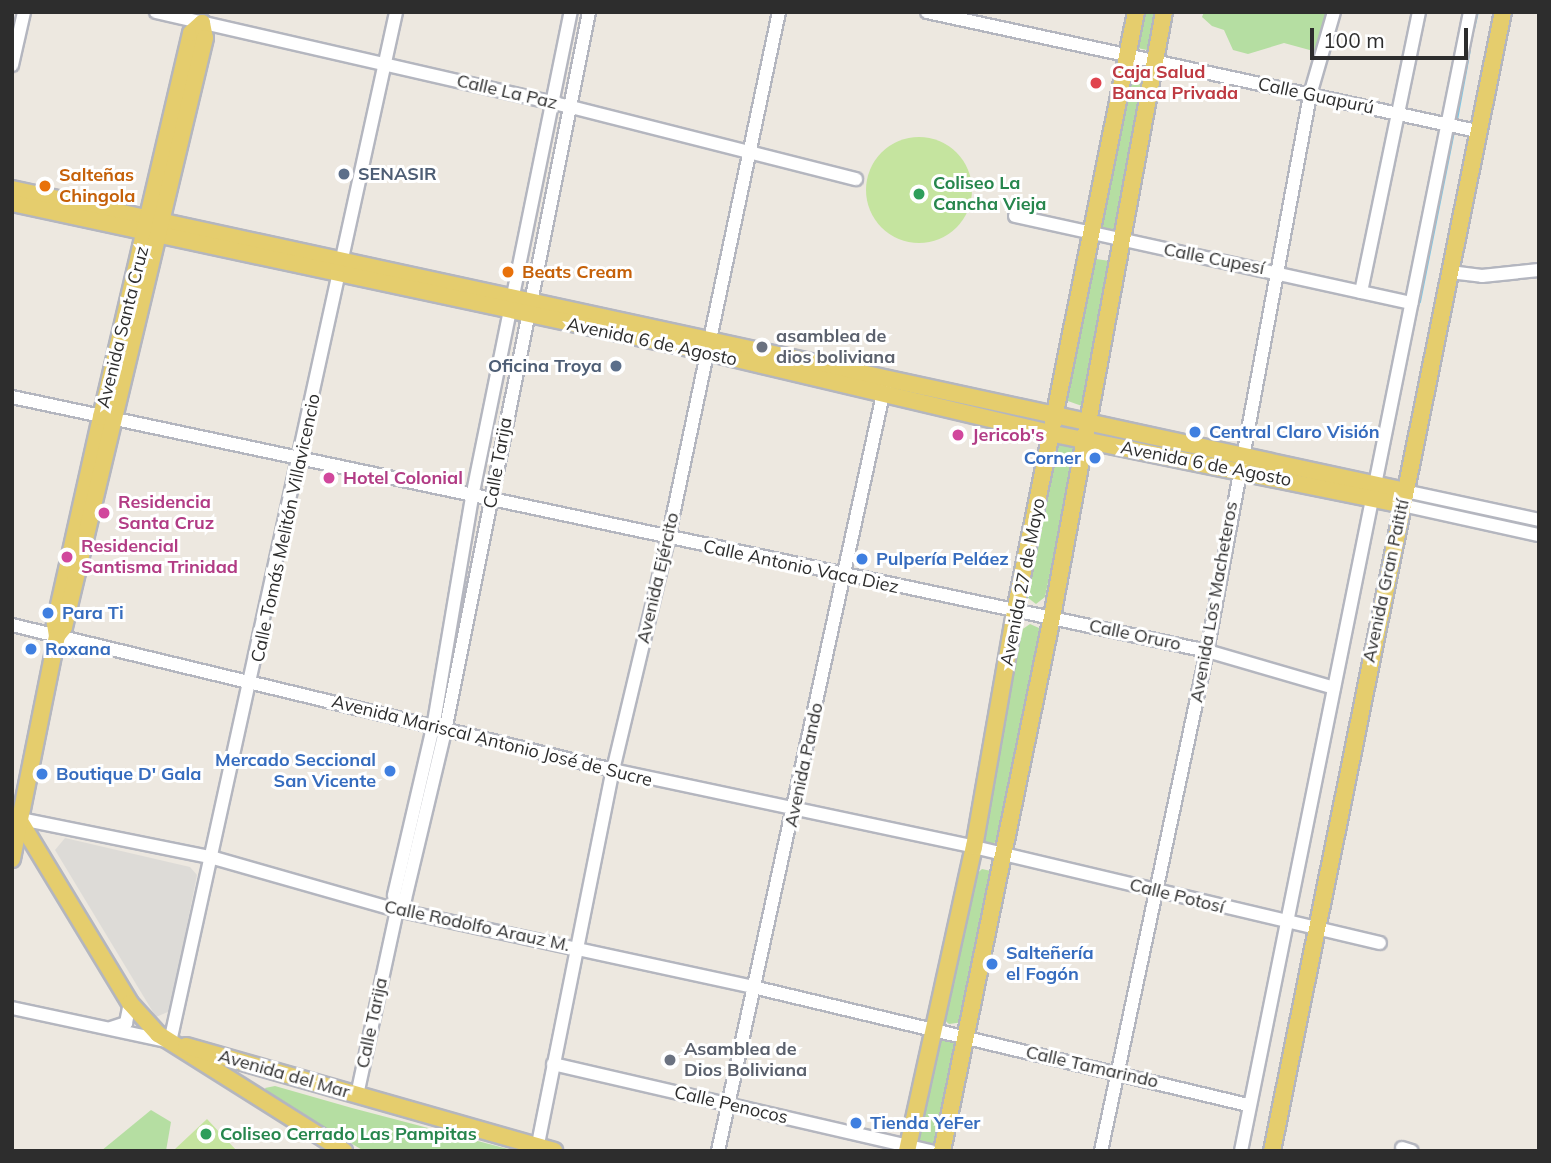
<!DOCTYPE html>
<meta charset="utf-8">
<style>
body{margin:0}
#map{position:relative;width:1551px;height:1163px;overflow:hidden;background:#ede8e0;font-family:Mulish,sans-serif}
div>[style]{position:absolute}
.green>*{inset:0;background:#b5dea2}
.pitch>*{inset:0;background:#c5e49f}
.round{border-radius:50%}
.plaza>*{inset:0;background:#dddbd7}
.stream>*{height:3.5px;margin:-1.75px;padding:0 1.75px;transform-origin:1.75px;border-radius:1.75px;background:#7dc7e5}
.roads{filter:drop-shadow(2px 0 #b4b6bf) drop-shadow(-2px 0 #b4b6bf) drop-shadow(0 2px #b4b6bf) drop-shadow(0 -2px #b4b6bf)}
.minor>*{height:12px;margin:-6px;padding:0 6px;transform-origin:6px;border-radius:6px;background:#fff}
.major>*{height:16px;margin:-8px;padding:0 8px;transform-origin:8px;border-radius:8px;background:#e5cd6d}
.dots>*{width:19px;height:19px;translate:-50% -50%;box-sizing:border-box;border:4px solid #fff;border-radius:50%}
span{translate:-50% -50%;white-space:nowrap;text-align:center;line-height:1.15;-webkit-text-stroke:6px #fff;paint-order:stroke}
.health-label{font-size:18px;color:#be3a42;font-weight:700}
.left{translate:0 -50%;text-align:left}
.street-label{font-size:18px;color:#2d2d2d}
.service-label{font-size:18px;color:#4e5e75;font-weight:700}
.right{translate:-100% -50%;text-align:right}
.food-label{font-size:18px;color:#c56008;font-weight:700}
.leisure-label{font-size:18px;color:#27864d;font-weight:700}
.worship-label{font-size:18px;color:#5b616d;font-weight:700}
.shop-label{font-size:18px;color:#366cbe;font-weight:700}
.hotel-label{font-size:18px;color:#b23c85;font-weight:700}
.frame{position:absolute;inset:0;border:14px solid #2d2d2d;pointer-events:none}
.scale{position:absolute;left:1310px;top:28px;width:158px;height:32px;box-sizing:border-box;border:4px solid #2d2d2d;border-top:0;padding-left:9px;font-size:21px;line-height:24px;white-space:nowrap;color:#2d2d2d;-webkit-text-stroke:5px #fff;paint-order:stroke}
</style>
<div id="map">
<div class="green">
<i style="clip-path:polygon(1140px 12px,1159px 12px,1152px 48px,1147px 50px,1137px 48px)"></i>
<i style="clip-path:polygon(1204px 12px,1328px 12px,1317px 52px,1284px 43px,1248px 54px,1233px 50px,1224px 30px,1212px 26px,1202px 17px)"></i>
<i style="clip-path:polygon(1133px 75px,1144px 78px,1115px 232px,1100px 228px,1128px 78px)"></i>
<i style="clip-path:polygon(1096px 259px,1110px 261px,1082px 406px,1065px 400px,1090px 261px)"></i>
<i style="clip-path:polygon(1057px 440px,1077px 444px,1045px 597px,1036px 604px,1027px 597px)"></i>
<i style="clip-path:polygon(1030px 624px,1039px 628px,1040px 637px,998px 842px,984px 845px,980px 841px,1017px 633px)"></i>
<i style="clip-path:polygon(982px 869px,991px 871px,996px 879px,964px 1022px,949px 1024px,942px 1018px,974px 876px)"></i>
<i style="clip-path:polygon(938px 1037px,961px 1041px,938px 1147px,912px 1141px)"></i>
<i style="clip-path:polygon(275px 1086px,352px 1108px,516px 1151px,364px 1151px,267px 1093px,265px 1088px)"></i>
<i style="clip-path:polygon(151px 1110px,171px 1122px,166px 1151px,101px 1151px)"></i>
</div>
<div class="pitch">
<i class="round" style="left:866px;top:137px;width:106px;height:106px"></i>
<i style="clip-path:polygon(207px 1119px,237px 1151px,175px 1151px,174px 1150px)"></i>
</div>
<div class="plaza">
<i style="clip-path:polygon(65px 838px,190px 867px,197px 875px,170px 1011px,156px 1017px,55px 850px)"></i>
</div>
<div class="stream">
<i style="left:1473px;top:29px;width:17px;rotate:-77deg"></i>
<i style="left:1456px;top:120px;width:71px;rotate:-79.5deg"></i>
<i style="left:1419px;top:302px;width:173px;rotate:-78.7deg"></i>
</div>
<div class="roads">
<div class="minor">
<i style="left:156px;top:12px;width:426px;rotate:12.9deg"></i>
<i style="left:571px;top:107px;width:294px;rotate:14.2deg"></i>
<i style="left:927px;top:12px;width:563px;rotate:12.21deg"></i>
<i style="left:12px;top:65px;width:54px;rotate:-77.2deg"></i>
<i style="left:1015px;top:216px;width:406px;rotate:12.4deg"></i>
<i style="left:1450px;top:272px;width:32px;rotate:7deg"></i>
<i style="left:1482px;top:276px;width:57px;rotate:-6deg"></i>
<i style="left:1361px;top:292px;width:286px;rotate:-78.3deg"></i>
<i style="left:12px;top:397px;width:1222px;rotate:12deg"></i>
<i style="left:1207px;top:651px;width:132px;rotate:16.2deg"></i>
<i style="left:1405px;top:491px;width:137px;rotate:12.2deg"></i>
<i style="left:1402px;top:505px;width:140px;rotate:12.4deg"></i>
<i style="left:12px;top:625px;width:618px;rotate:13.56deg"></i>
<i style="left:613px;top:770px;width:369px;rotate:12deg"></i>
<i style="left:974px;top:847px;width:417px;rotate:13.3deg"></i>
<i style="left:21px;top:819px;width:197px;rotate:11.4deg"></i>
<i style="left:214px;top:858px;width:190px;rotate:15.9deg"></i>
<i style="left:397px;top:910px;width:364px;rotate:12.2deg"></i>
<i style="left:753px;top:987px;width:509px;rotate:13.41deg"></i>
<i style="left:397px;top:910px;width:14px;rotate:-54deg"></i>
<i style="left:405px;top:899px;width:173px;rotate:-76.6deg"></i>
<i style="left:445px;top:731px;width:733px;rotate:-78.67deg"></i>
<i style="left:12px;top:1008px;width:162px;rotate:12.1deg"></i>
<i style="left:170px;top:1042px;width:1055px;rotate:-77.62deg"></i>
<i style="left:111px;top:1028px;width:16px;rotate:-18deg"></i>
<i style="left:126px;top:1023px;width:20px;rotate:-79deg"></i>
<i style="left:553px;top:1064px;width:388px;rotate:13deg"></i>
<i style="left:357px;top:1095px;width:189px;rotate:-77.8deg"></i>
<i style="left:397px;top:910px;width:15px;rotate:-101deg"></i>
<i style="left:394px;top:895px;width:171px;rotate:-76.9deg"></i>
<i style="left:433px;top:728px;width:234px;rotate:-80.4deg"></i>
<i style="left:472px;top:497px;width:495px;rotate:-78.5deg"></i>
<i style="left:538px;top:1144px;width:381px;rotate:-78.7deg"></i>
<i style="left:613px;top:770px;width:237px;rotate:-76.6deg"></i>
<i style="left:668px;top:539px;width:539px;rotate:-78.11deg"></i>
<i style="left:1402px;top:1148px;width:10px;rotate:17deg"></i>
<i style="left:718px;top:1151px;width:784px;rotate:-77.7deg"></i>
<i style="left:1101px;top:1151px;width:511px;rotate:-78.03deg"></i>
<i style="left:1207px;top:651px;width:565px;rotate:-79.5deg"></i>
<i style="left:1310px;top:95px;width:86px;rotate:-73.9deg"></i>
<i style="left:1241px;top:1151px;width:1162px;rotate:-78.63deg"></i>
</div>
<div class="major">
<i style="left:12px;top:189px;width:1425px;rotate:12.23deg"></i>
<i style="left:12px;top:203px;width:711px;rotate:12.1deg"></i>
<i style="left:707px;top:352px;width:357px;rotate:13.3deg"></i>
<i style="left:1054px;top:434px;width:355px;rotate:11.5deg"></i>
<i style="left:18px;top:818px;width:216px;rotate:58.8deg"></i>
<i style="left:130px;top:1003px;width:42px;rotate:47.9deg"></i>
<i style="left:158px;top:1034px;width:220px;rotate:32.2deg"></i>
<i style="left:12px;top:859px;width:227px;rotate:-78.6deg"></i>
<i style="left:57px;top:636px;width:13px;rotate:-99deg"></i>
<i style="left:55px;top:623px;width:211px;rotate:-77.4deg"></i>
<i style="left:101px;top:417px;width:394px;rotate:-76.8deg"></i>
<i style="left:191px;top:33px;width:15px;rotate:-42deg"></i>
<i style="left:202px;top:23px;width:15px;rotate:79deg"></i>
<i style="left:205px;top:38px;width:606px;rotate:103.46deg"></i>
<i style="left:64px;top:627px;width:11px;rotate:128deg"></i>
<i style="left:186px;top:1046px;width:383px;rotate:15.9deg"></i>
<i style="left:907px;top:1151px;width:311px;rotate:-77.6deg"></i>
<i style="left:974px;top:847px;width:240px;rotate:-80.1deg"></i>
<i style="left:1015px;top:611px;width:611px;rotate:-78.58deg"></i>
<i style="left:942px;top:1151px;width:545px;rotate:-78.36deg"></i>
<i style="left:1052px;top:617px;width:615px;rotate:-79.51deg"></i>
<i style="left:1272px;top:1151px;width:1162px;rotate:-78.54deg"></i>
</div>
</div>
<div class="dots">
<i style="left:1096px;top:83px;background:#e0444e"></i>
<i style="left:344px;top:174px;background:#5c6f8a"></i>
<i style="left:45px;top:186px;background:#e8710a"></i>
<i style="left:919px;top:194px;background:#2e9e5b"></i>
<i style="left:508px;top:272px;background:#e8710a"></i>
<i style="left:762px;top:347px;background:#6b7280"></i>
<i style="left:616px;top:366px;background:#5c6f8a"></i>
<i style="left:1195px;top:432px;background:#3f7fe0"></i>
<i style="left:958px;top:435px;background:#d1479c"></i>
<i style="left:1095px;top:458px;background:#3f7fe0"></i>
<i style="left:329px;top:478px;background:#d1479c"></i>
<i style="left:104px;top:513px;background:#d1479c"></i>
<i style="left:67px;top:557px;background:#d1479c"></i>
<i style="left:862px;top:559px;background:#3f7fe0"></i>
<i style="left:48px;top:613px;background:#3f7fe0"></i>
<i style="left:31px;top:649px;background:#3f7fe0"></i>
<i style="left:390px;top:771px;background:#3f7fe0"></i>
<i style="left:42px;top:774px;background:#3f7fe0"></i>
<i style="left:992px;top:964px;background:#3f7fe0"></i>
<i style="left:670px;top:1060px;background:#6b7280"></i>
<i style="left:856px;top:1123px;background:#3f7fe0"></i>
<i style="left:206px;top:1134px;background:#2e9e5b"></i>
</div>
<div class="health-label">
<span class="left" style="left:1112px;top:83px">Caja Salud<br>Banca Privada</span>
</div>
<div class="street-label">
<span style="left:507px;top:92px;rotate:13deg">Calle La Paz</span>
<span style="left:1316px;top:96px;rotate:12deg">Calle Guapurú</span>
<span style="left:1214px;top:259px;rotate:11deg">Calle Cupesí</span>
<span style="left:123px;top:327px;rotate:-76deg">Avenida Santa Cruz</span>
<span style="left:652px;top:342px;rotate:12deg">Avenida 6 de Agosto</span>
<span style="left:498px;top:463px;rotate:-80deg">Calle Tarija</span>
<span style="left:1206px;top:464px;rotate:11deg">Avenida 6 de Agosto</span>
<span style="left:286px;top:528px;rotate:-78deg">Calle Tomás Melitón Villavicencio</span>
<span style="left:801px;top:567px;rotate:12deg">Calle Antonio Vaca Diez</span>
<span style="left:658px;top:578px;rotate:-77deg">Avenida Ejército</span>
<span style="left:1386px;top:581px;rotate:-78deg">Avenida Gran Paitití</span>
<span style="left:1023px;top:582px;rotate:-79deg">Avenida 27 de Mayo</span>
<span style="left:1214px;top:602px;rotate:-80deg">Avenida Los Macheteros</span>
<span style="left:1135px;top:635px;rotate:12deg">Calle Oruro</span>
<span style="left:492px;top:741px;rotate:14deg">Avenida Mariscal Antonio José de Sucre</span>
<span style="left:804px;top:765px;rotate:-78deg">Avenida Pando</span>
<span style="left:1177px;top:896px;rotate:14deg">Calle Potosí</span>
<span style="left:477px;top:926px;rotate:12deg">Calle Rodolfo Arauz M.</span>
<span style="left:372px;top:1023px;rotate:-78deg">Calle Tarija</span>
<span style="left:1092px;top:1067px;rotate:13deg">Calle Tamarindo</span>
<span style="left:284px;top:1074px;rotate:16deg">Avenida del Mar</span>
<span style="left:731px;top:1105px;rotate:13deg">Calle Penocos</span>
</div>
<div class="service-label">
<span class="left" style="left:358px;top:174px">SENASIR</span>
<span class="right" style="left:602px;top:366px">Oficina Troya</span>
</div>
<div class="food-label">
<span class="left" style="left:59px;top:186px">Salteñas<br>Chingola</span>
<span class="left" style="left:522px;top:272px">Beats Cream</span>
</div>
<div class="leisure-label">
<span class="left" style="left:933px;top:194px">Coliseo La<br>Cancha Vieja</span>
<span class="left" style="left:220px;top:1134px">Coliseo Cerrado Las Pampitas</span>
</div>
<div class="worship-label">
<span class="left" style="left:776px;top:347px">asamblea de<br>dios boliviana</span>
<span class="left" style="left:684px;top:1060px">Asamblea de<br>Dios Boliviana</span>
</div>
<div class="shop-label">
<span class="left" style="left:1209px;top:432px">Central Claro Visión</span>
<span class="right" style="left:1081px;top:458px">Corner</span>
<span class="left" style="left:876px;top:559px">Pulpería Peláez</span>
<span class="left" style="left:62px;top:613px">Para Ti</span>
<span class="left" style="left:45px;top:649px">Roxana</span>
<span class="right" style="left:376px;top:771px">Mercado Seccional<br>San Vicente</span>
<span class="left" style="left:56px;top:774px">Boutique D' Gala</span>
<span class="left" style="left:1006px;top:964px">Salteñería<br>el Fogón</span>
<span class="left" style="left:870px;top:1123px">Tienda YeFer</span>
</div>
<div class="hotel-label">
<span class="left" style="left:972px;top:435px">Jericob's</span>
<span class="left" style="left:343px;top:478px">Hotel Colonial</span>
<span class="left" style="left:118px;top:513px">Residencia<br>Santa Cruz</span>
<span class="left" style="left:81px;top:557px">Residencial<br>Santisma Trinidad</span>
</div>
<div class="frame"></div>
<div class="scale">100 m</div>
</div>
